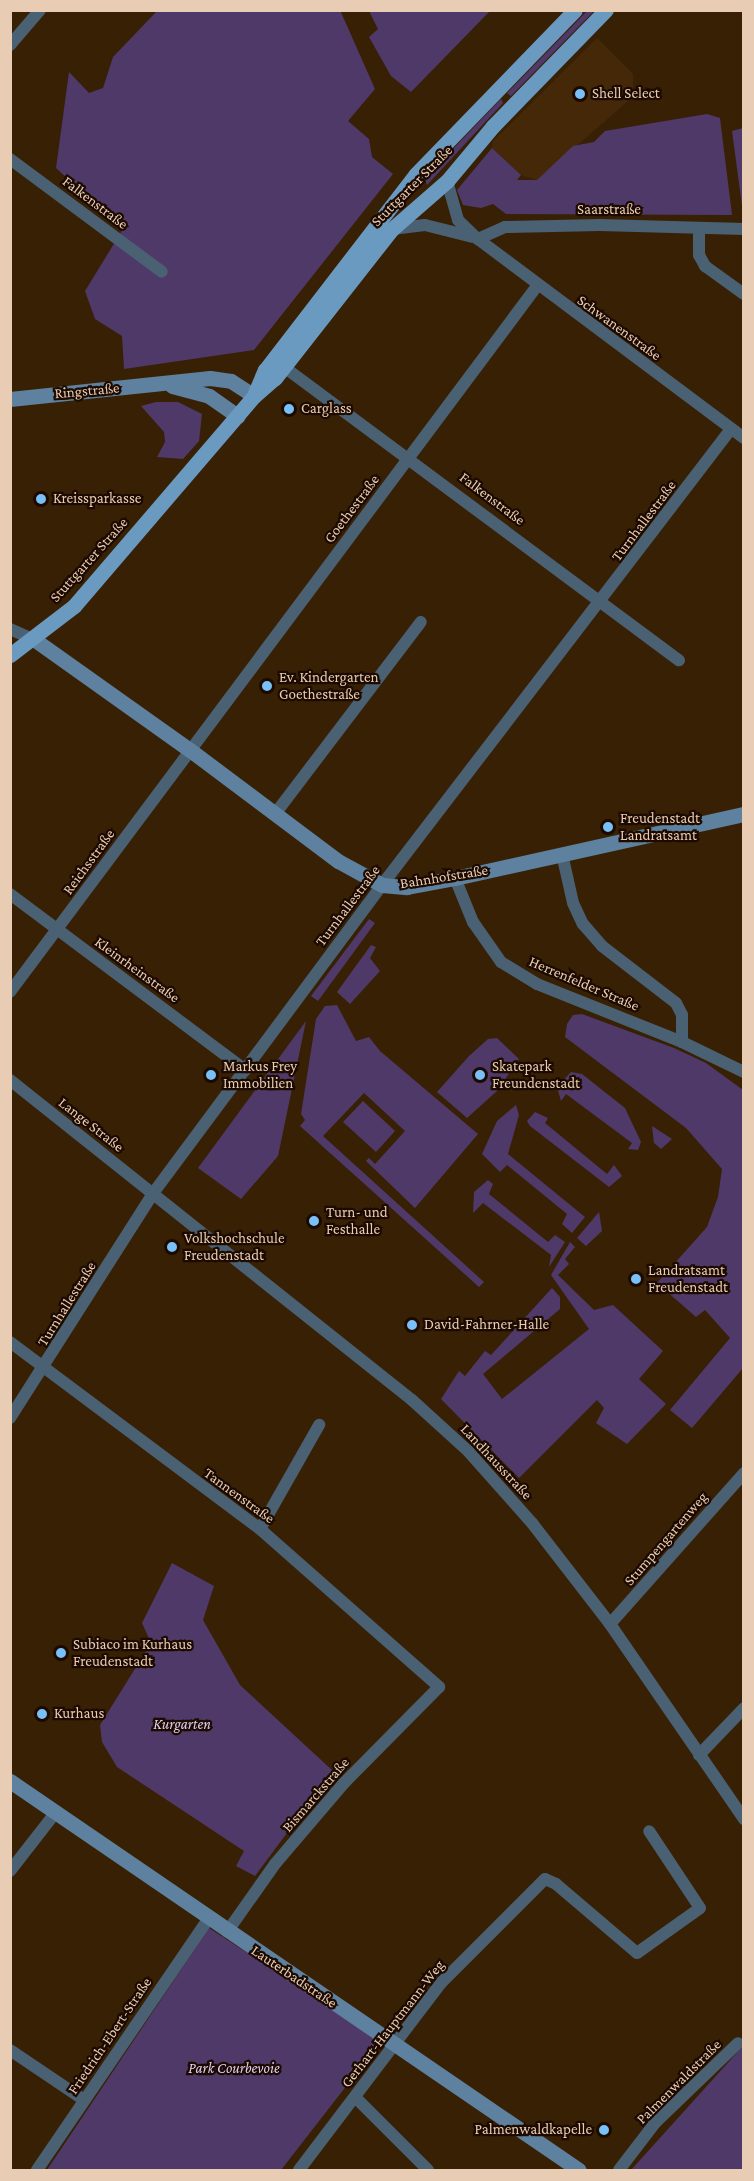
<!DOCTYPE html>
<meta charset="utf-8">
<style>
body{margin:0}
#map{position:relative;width:754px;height:2181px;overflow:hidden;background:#382005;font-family:"Crimson Pro",serif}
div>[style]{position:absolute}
.built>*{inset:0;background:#442808}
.green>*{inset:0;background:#4f3968}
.street>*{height:12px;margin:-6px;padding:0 6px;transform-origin:6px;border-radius:6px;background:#4a6073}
.secondary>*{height:15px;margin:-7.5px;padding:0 7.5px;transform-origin:7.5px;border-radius:7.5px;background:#5d819f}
.primary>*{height:15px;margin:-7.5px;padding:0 7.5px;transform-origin:7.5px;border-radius:7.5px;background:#6b9ac1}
.dots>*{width:16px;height:16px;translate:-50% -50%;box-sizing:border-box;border:3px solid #1c0a00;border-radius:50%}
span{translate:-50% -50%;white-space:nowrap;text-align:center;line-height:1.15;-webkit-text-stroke:4.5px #1c0a00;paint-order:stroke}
.poi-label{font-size:15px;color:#e8cdb4}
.left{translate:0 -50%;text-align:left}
.right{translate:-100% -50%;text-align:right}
.street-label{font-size:15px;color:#e8cdb4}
.park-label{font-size:15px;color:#dfcff4;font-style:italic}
.frame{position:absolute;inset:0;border:12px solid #e8cdb4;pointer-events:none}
</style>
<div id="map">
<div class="built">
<i style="clip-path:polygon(597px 38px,633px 74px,633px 97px,537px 180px,521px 175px,492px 148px,493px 141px)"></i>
</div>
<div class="green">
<i style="clip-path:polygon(340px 10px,375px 89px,348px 121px,369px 139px,372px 157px,393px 174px,254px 350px,124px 369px,122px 336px,95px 319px,85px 291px,123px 229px,56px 168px,69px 72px,89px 93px,103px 88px,113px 57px,157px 11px)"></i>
<i style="clip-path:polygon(369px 11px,489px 10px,490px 11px,411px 92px,391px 76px,369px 37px,378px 29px)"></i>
<i style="clip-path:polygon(587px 11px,594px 11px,511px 96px,507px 93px)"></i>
<i style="clip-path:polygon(501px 99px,503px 103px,427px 185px,425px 178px)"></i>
<i style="clip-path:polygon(707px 114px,720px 118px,732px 215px,506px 214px,493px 204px,481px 208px,463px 205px,457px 190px,492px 148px,521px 175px,517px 180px,537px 180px,573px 146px,594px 142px,605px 131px)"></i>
<i style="clip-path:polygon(743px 128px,744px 213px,743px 213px,732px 131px)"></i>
<i style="clip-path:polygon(156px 402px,178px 402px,202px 414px,199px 441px,183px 459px,157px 457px,165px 442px,164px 432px,141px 406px)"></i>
<i style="clip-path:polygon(369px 919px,375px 923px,318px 1001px,311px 996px)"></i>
<i style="clip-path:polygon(371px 945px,376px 947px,370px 958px,380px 971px,350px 1004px,337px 992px)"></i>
<i style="clip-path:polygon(337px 1005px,356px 1041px,369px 1037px,380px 1051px,478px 1134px,415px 1208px,366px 1161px,369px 1158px,375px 1164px,405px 1131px,364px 1093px,323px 1136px,484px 1282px,479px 1287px,300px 1126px,305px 1120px,301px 1114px,316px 1019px,325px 1006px)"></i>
<i style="clip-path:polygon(582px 1014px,674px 1048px,706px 1063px,743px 1090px,743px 1368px,692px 1428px,670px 1410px,730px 1338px,705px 1310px,696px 1317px,657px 1283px,707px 1227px,718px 1197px,722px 1169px,686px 1128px,565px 1037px,567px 1024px,573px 1015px)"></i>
<i style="clip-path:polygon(306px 1021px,278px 1156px,241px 1199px,198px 1168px)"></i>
<i style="clip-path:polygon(497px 1038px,519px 1059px,497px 1091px,467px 1118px,437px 1092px,469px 1056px,488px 1039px)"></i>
<i style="clip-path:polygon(571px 1072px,582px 1074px,625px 1108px,641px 1142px,638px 1150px,628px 1149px,632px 1143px,566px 1094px,561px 1101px,557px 1087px)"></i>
<i style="clip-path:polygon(363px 1101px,395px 1131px,376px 1152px,343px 1122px)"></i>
<i style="clip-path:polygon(516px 1105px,519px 1115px,508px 1154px,585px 1217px,572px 1233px,562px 1224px,567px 1214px,507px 1165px,500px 1172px,482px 1154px,497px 1121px)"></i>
<i style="clip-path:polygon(535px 1112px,548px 1118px,545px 1123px,607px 1174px,614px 1165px,622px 1176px,609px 1187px,530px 1126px,527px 1121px)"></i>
<i style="clip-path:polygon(652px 1126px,672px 1139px,661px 1149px,654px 1143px)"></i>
<i style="clip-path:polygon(488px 1180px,493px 1184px,489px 1194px,548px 1242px,555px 1235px,565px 1242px,549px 1267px,551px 1255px,483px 1203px,473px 1213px,474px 1192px)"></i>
<i style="clip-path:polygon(599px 1212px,602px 1231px,586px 1246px,577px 1238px)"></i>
<i style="clip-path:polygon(570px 1242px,575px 1247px,565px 1259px,569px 1264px,558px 1275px,594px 1310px,613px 1305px,663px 1351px,639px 1379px,666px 1404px,627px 1444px,596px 1423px,604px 1408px,597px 1400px,519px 1478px,441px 1399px,459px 1371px,465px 1376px,485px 1351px,491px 1355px,552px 1288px,560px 1297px,560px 1309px,483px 1374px,502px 1399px,589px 1329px,551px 1275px)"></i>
<i style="clip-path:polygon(172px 1563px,214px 1586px,203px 1620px,240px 1685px,333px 1771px,255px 1876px,236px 1866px,244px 1851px,117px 1767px,102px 1742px,100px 1725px,151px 1643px,142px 1623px)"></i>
<i style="clip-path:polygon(209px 1928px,382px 2040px,281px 2170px,47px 2170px)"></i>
<i style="clip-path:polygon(743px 2046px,743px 2170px,631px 2170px)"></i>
</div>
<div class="street">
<i style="left:10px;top:45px;width:46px;rotate:-49.4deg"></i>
<i style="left:10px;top:159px;width:189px;rotate:36.6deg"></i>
<i style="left:447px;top:181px;width:41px;rotate:74.2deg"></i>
<i style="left:458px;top:220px;width:28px;rotate:44deg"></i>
<i style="left:478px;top:239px;width:332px;rotate:36.8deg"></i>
<i style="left:392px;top:229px;width:33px;rotate:-7deg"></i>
<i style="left:425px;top:225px;width:49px;rotate:14deg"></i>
<i style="left:699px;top:229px;width:26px;rotate:90deg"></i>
<i style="left:699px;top:255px;width:13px;rotate:61deg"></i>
<i style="left:705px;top:266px;width:48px;rotate:35.7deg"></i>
<i style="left:478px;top:239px;width:30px;rotate:-24deg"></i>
<i style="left:505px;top:227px;width:95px;rotate:-1.2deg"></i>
<i style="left:600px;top:225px;width:144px;rotate:1.6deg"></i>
<i style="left:284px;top:367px;width:492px;rotate:36.6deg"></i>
<i style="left:10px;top:629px;width:27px;rotate:24deg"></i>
<i style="left:275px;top:814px;width:241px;rotate:-52.8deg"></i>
<i style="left:562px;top:854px;width:50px;rotate:77.3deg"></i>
<i style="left:573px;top:903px;width:23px;rotate:65deg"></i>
<i style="left:583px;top:924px;width:29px;rotate:49deg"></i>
<i style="left:602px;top:946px;width:93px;rotate:37.6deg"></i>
<i style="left:676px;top:1003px;width:13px;rotate:63deg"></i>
<i style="left:682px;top:1015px;width:27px;rotate:90deg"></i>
<i style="left:455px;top:878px;width:48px;rotate:67.8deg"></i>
<i style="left:473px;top:922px;width:49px;rotate:55deg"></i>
<i style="left:501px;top:962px;width:42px;rotate:31.4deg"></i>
<i style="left:537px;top:984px;width:156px;rotate:21.8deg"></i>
<i style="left:682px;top:1042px;width:69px;rotate:25.8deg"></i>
<i style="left:10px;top:894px;width:294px;rotate:36.8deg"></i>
<i style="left:10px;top:992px;width:881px;rotate:-53.26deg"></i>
<i style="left:10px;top:1080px;width:514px;rotate:38.52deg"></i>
<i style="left:412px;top:1400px;width:76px;rotate:42.3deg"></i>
<i style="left:468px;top:1451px;width:96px;rotate:48.4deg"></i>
<i style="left:532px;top:1523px;width:128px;rotate:52.3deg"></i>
<i style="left:610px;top:1624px;width:237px;rotate:55.5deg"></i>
<i style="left:10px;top:1342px;width:312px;rotate:36.8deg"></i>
<i style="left:260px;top:1529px;width:239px;rotate:41.4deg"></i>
<i style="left:439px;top:1687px;width:135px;rotate:134.7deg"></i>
<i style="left:344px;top:1783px;width:106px;rotate:130.4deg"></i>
<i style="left:275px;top:1864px;width:83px;rotate:125.2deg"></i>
<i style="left:10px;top:1418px;width:268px;rotate:-57.5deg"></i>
<i style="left:154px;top:1192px;width:382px;rotate:-53.4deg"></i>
<i style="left:382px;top:885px;width:574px;rotate:-52.57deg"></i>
<i style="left:260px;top:1529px;width:120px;rotate:-60.4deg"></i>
<i style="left:610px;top:1624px;width:202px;rotate:-48.4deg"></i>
<i style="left:699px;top:1755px;width:65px;rotate:-46.2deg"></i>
<i style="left:10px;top:1871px;width:75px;rotate:-52.1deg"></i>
<i style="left:10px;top:2050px;width:89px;rotate:34deg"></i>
<i style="left:355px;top:2097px;width:103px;rotate:45deg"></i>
<i style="left:37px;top:2170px;width:304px;rotate:-55.7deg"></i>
<i style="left:299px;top:2170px;width:235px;rotate:-52.8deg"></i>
<i style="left:441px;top:1983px;width:147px;rotate:-45deg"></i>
<i style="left:545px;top:1879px;width:12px;rotate:24deg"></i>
<i style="left:556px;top:1884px;width:106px;rotate:40.4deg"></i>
<i style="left:637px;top:1953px;width:77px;rotate:-35.5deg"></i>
<i style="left:700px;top:1908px;width:92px;rotate:-123.5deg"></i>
<i style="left:619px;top:2170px;width:59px;rotate:-52.5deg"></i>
<i style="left:655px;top:2123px;width:115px;rotate:-43.9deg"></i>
</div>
<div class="secondary">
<i style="left:172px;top:386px;width:38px;rotate:15deg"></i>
<i style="left:209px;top:396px;width:35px;rotate:35deg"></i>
<i style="left:10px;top:399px;width:201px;rotate:-6deg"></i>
<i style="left:210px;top:378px;width:21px;rotate:8deg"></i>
<i style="left:231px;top:381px;width:27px;rotate:33deg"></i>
<i style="left:35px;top:640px;width:190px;rotate:35.4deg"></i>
<i style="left:190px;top:750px;width:185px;rotate:36.9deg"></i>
<i style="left:338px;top:861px;width:50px;rotate:28.6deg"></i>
<i style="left:382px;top:885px;width:25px;rotate:5deg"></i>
<i style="left:407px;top:887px;width:49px;rotate:-10.6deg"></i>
<i style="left:455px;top:878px;width:296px;rotate:-12.5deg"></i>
<i style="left:10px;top:1781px;width:689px;rotate:34.36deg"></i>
</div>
<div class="primary">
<i style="left:255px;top:393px;width:25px;rotate:-67deg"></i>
<i style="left:265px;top:370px;width:247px;rotate:-52.4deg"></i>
<i style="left:416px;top:174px;width:228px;rotate:-45.9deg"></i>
<i style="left:10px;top:655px;width:81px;rotate:-37.4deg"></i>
<i style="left:74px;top:606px;width:277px;rotate:-49.4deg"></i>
<i style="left:254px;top:396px;width:28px;rotate:-41deg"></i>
<i style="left:275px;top:378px;width:189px;rotate:-51.9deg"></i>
<i style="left:392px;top:229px;width:73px;rotate:-41.1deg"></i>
<i style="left:447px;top:181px;width:72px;rotate:-50.1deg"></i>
<i style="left:493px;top:126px;width:162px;rotate:-45.8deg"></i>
</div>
<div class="dots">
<i style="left:580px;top:94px;background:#79bff8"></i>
<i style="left:289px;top:409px;background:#79bff8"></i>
<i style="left:41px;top:499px;background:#79bff8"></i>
<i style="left:267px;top:686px;background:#79bff8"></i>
<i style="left:608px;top:827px;background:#79bff8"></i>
<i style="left:211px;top:1075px;background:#79bff8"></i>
<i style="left:480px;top:1075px;background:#79bff8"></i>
<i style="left:314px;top:1221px;background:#79bff8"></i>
<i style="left:172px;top:1247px;background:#79bff8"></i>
<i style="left:636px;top:1279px;background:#79bff8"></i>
<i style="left:412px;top:1325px;background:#79bff8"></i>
<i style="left:61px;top:1653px;background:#79bff8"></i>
<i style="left:42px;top:1714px;background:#79bff8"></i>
<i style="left:604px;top:2130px;background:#79bff8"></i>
</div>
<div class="poi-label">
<span class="left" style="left:592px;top:94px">Shell Select</span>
<span class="left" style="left:301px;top:409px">Carglass</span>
<span class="left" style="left:53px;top:499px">Kreissparkasse</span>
<span class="left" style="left:279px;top:686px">Ev. Kindergarten<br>Goethestraße</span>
<span class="left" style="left:620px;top:827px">Freudenstadt<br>Landratsamt</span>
<span class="left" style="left:223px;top:1075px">Markus Frey<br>Immobilien</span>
<span class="left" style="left:492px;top:1075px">Skatepark<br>Freundenstadt</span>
<span class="left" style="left:326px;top:1221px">Turn- und<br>Festhalle</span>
<span class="left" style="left:184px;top:1247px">Volkshochschule<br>Freudenstadt</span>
<span class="left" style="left:648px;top:1279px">Landratsamt<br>Freudenstadt</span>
<span class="left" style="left:424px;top:1325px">David-Fahrner-Halle</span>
<span class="left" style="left:73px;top:1653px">Subiaco im Kurhaus<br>Freudenstadt</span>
<span class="left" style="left:54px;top:1714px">Kurhaus</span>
<span class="right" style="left:592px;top:2130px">Palmenwaldkapelle</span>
</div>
<div class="street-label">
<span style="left:412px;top:186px;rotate:-45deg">Stuttgarter Straße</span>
<span style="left:95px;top:203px;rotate:37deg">Falkenstraße</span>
<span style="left:609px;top:210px">Saarstraße</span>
<span style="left:619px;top:328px;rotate:36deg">Schwanenstraße</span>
<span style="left:87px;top:391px;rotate:-5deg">Ringstraße</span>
<span style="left:492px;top:499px;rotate:37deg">Falkenstraße</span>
<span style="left:352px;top:509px;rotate:-53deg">Goethestraße</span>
<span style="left:644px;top:521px;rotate:-53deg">Turnhallestraße</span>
<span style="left:89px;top:560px;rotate:-48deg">Stuttgarter Straße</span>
<span style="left:89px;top:862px;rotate:-54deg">Reichsstraße</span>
<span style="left:444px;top:877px;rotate:-9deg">Bahnhofstraße</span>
<span style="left:348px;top:906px;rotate:-53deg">Turnhallestraße</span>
<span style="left:137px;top:970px;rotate:36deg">Kleinrheinstraße</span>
<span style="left:584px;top:984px;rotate:23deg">Herrenfelder Straße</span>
<span style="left:91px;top:1125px;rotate:38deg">Lange Straße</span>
<span style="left:67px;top:1304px;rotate:-58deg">Turnhallestraße</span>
<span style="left:496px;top:1462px;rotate:47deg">Landhausstraße</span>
<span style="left:239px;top:1496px;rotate:36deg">Tannenstraße</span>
<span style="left:666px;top:1539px;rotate:-49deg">Stumpengartenweg</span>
<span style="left:316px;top:1795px;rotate:-49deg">Bismarckstraße</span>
<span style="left:294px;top:1977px;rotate:34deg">Lauterbadstraße</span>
<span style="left:393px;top:2024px;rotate:-52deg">Gerhart-Hauptmann-Weg</span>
<span style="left:110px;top:2036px;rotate:-56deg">Friedrich-Ebert-Straße</span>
<span style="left:679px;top:2082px;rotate:-45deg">Palmenwaldstraße</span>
</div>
<div class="park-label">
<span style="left:182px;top:1725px">Kurgarten</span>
<span style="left:234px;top:2069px">Park Courbevoie</span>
</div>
<div class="frame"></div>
</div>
